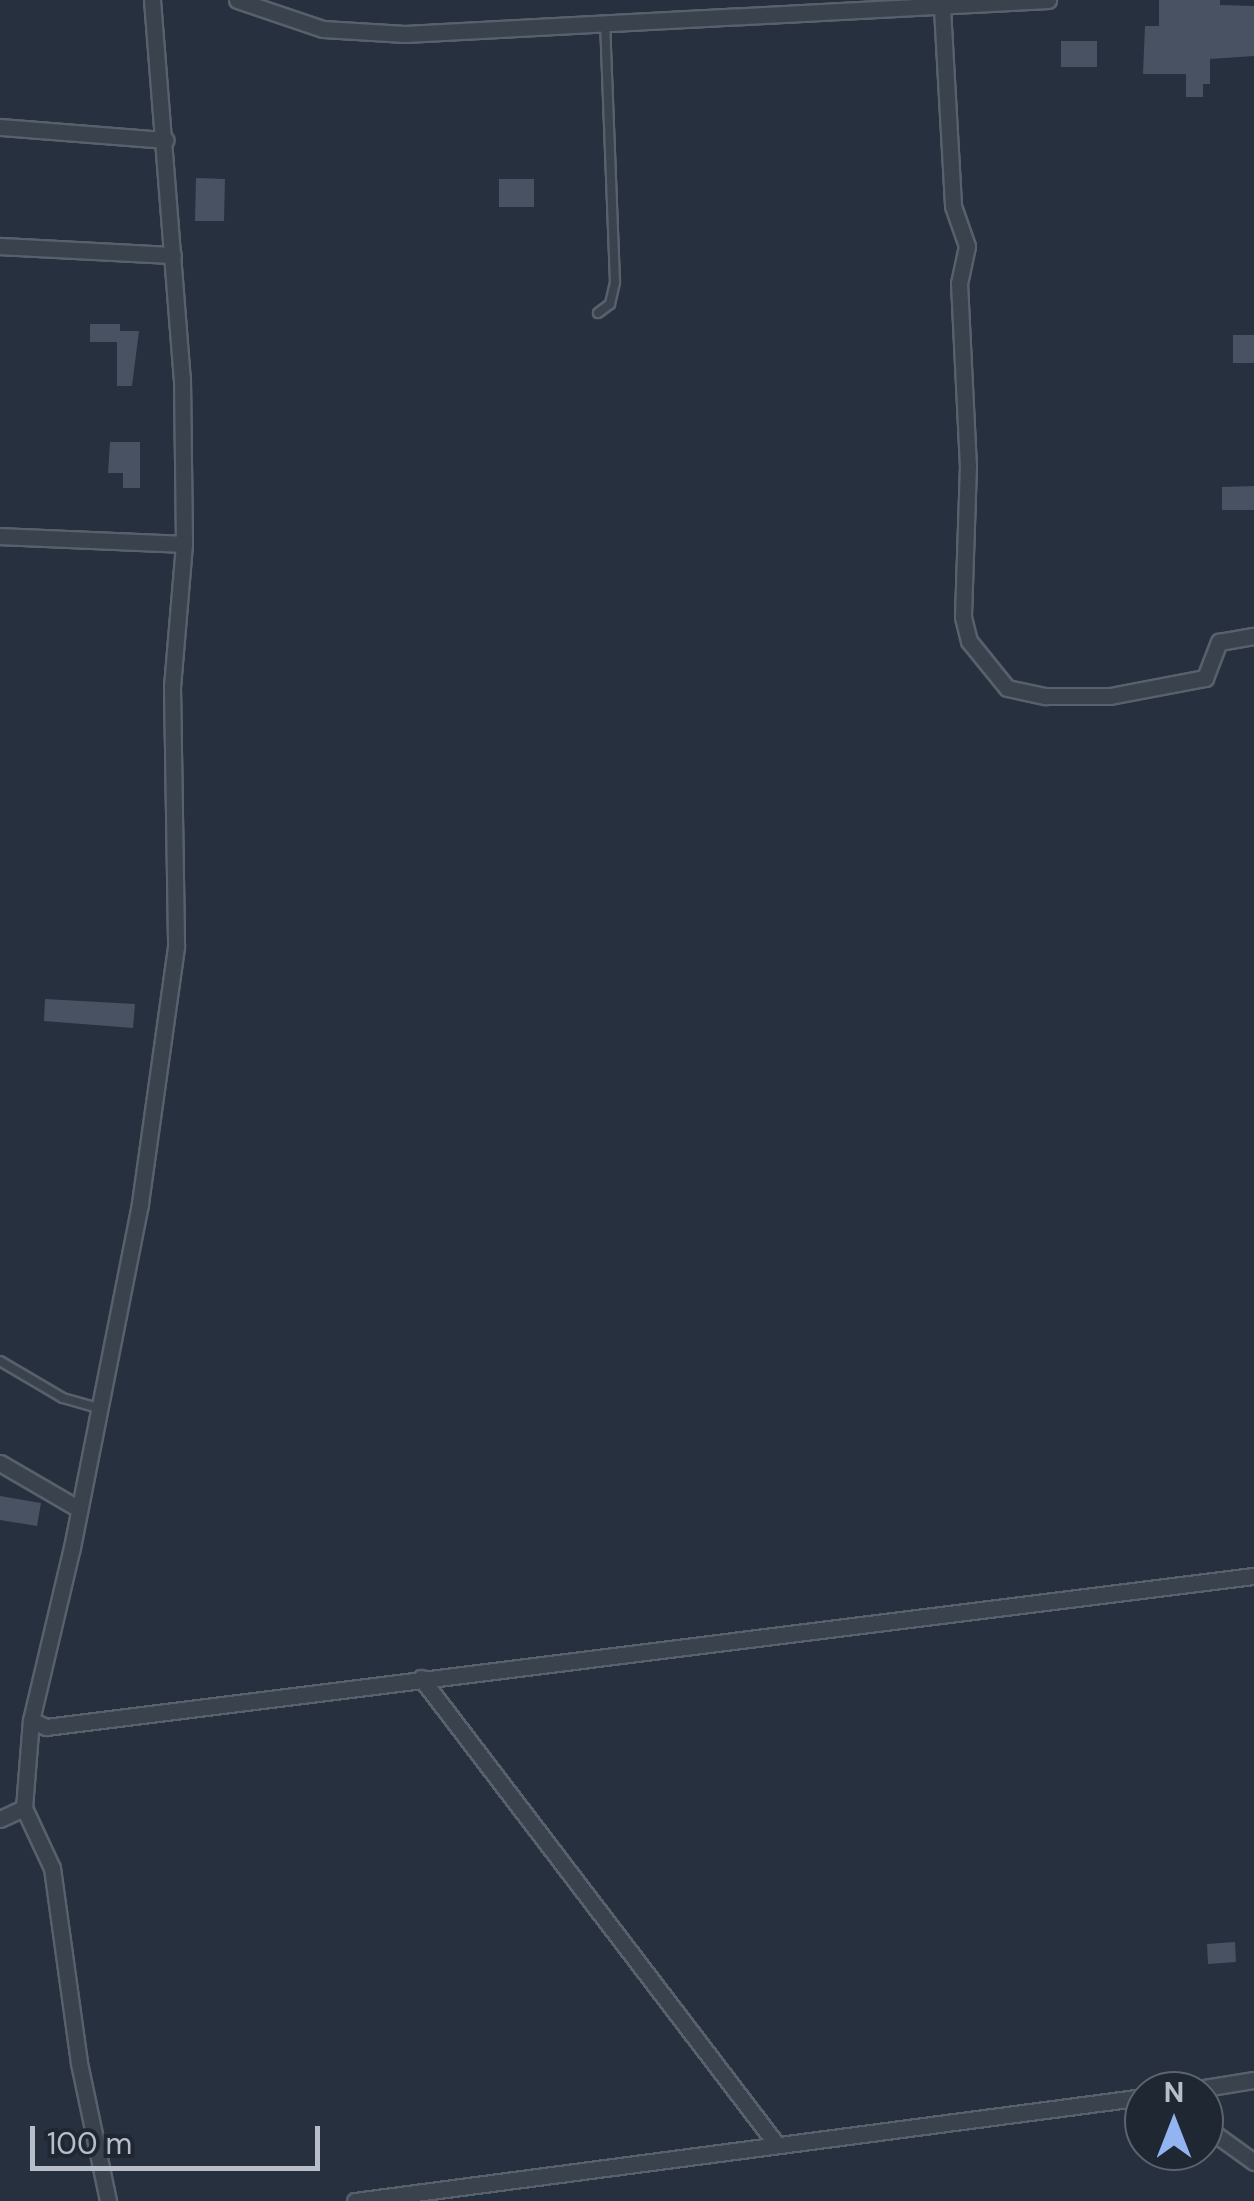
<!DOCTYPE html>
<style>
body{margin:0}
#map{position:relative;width:1254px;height:2201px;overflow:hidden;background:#27303e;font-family:"DM Sans",sans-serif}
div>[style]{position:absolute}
.building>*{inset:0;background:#485262}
.roads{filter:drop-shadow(2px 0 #58606c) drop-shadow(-2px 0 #58606c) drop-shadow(0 2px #58606c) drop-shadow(0 -2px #58606c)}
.service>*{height:8px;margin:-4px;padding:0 4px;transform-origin:4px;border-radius:4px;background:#3a424e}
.minor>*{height:15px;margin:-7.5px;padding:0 7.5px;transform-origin:7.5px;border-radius:7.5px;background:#3a424e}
span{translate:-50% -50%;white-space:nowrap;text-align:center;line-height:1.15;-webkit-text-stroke:9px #1f2733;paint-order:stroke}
.north{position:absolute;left:1124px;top:2071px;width:100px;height:100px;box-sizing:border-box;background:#1f2733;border:2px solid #5c636f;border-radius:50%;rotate:0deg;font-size:28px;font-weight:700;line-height:40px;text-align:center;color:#b7bdc9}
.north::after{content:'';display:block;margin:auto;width:35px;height:45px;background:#93b4f1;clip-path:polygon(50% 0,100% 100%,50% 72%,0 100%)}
.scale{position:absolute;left:30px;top:2126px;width:290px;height:45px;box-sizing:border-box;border:5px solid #b7bdc9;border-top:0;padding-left:12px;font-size:30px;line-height:35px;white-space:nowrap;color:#b7bdc9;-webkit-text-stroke:8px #1f2733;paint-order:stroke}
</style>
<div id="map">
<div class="building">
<i style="clip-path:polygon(1159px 0,1220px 0,1220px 5px,1254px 6px,1254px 56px,1210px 59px,1210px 84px,1203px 84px,1203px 97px,1186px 97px,1186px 74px,1143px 74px,1145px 26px,1159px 26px)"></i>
<i style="clip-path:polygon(1061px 41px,1097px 41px,1097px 67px,1061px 67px)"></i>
<i style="clip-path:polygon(196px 178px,225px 179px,224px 221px,195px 221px)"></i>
<i style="clip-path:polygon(499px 179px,534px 179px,534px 207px,499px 207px)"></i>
<i style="clip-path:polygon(90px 324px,120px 324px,120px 331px,139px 331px,132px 386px,117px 386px,117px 342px,90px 342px)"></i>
<i style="clip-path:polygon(1233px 335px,1254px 335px,1254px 363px,1233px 363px)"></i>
<i style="clip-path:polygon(110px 442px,140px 442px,140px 488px,123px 488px,123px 473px,108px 473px)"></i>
<i style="clip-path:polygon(1254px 486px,1254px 510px,1222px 510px,1222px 487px)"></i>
<i style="clip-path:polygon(45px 999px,135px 1004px,133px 1028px,44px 1021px)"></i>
<i style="clip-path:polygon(0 1496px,41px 1503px,37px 1526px,0 1520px)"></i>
<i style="clip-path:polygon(1235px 1942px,1236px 1962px,1208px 1964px,1207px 1944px)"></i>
</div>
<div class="roads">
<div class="service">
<i style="left:598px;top:313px;width:15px;rotate:-37deg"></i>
<i style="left:610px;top:304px;width:23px;rotate:-77deg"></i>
<i style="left:615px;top:282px;width:255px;rotate:-92.2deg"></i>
<i style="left:0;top:1361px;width:73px;rotate:30.4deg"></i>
<i style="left:63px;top:1398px;width:37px;rotate:16deg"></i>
</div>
<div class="minor">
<i style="left:152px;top:0;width:380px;rotate:85.5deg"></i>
<i style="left:182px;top:379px;width:165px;rotate:89.3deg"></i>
<i style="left:184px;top:544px;width:143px;rotate:94.8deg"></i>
<i style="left:172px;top:686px;width:261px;rotate:89.1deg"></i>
<i style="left:176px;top:947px;width:260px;rotate:98deg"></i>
<i style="left:140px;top:1204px;width:350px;rotate:101.2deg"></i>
<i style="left:72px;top:1547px;width:178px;rotate:103.3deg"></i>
<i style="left:31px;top:1720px;width:17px;rotate:25deg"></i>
<i style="left:46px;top:1727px;width:1217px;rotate:-7.13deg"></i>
<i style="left:237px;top:0;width:91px;rotate:18.6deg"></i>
<i style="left:323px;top:29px;width:82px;rotate:3.5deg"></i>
<i style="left:405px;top:34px;width:644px;rotate:-3.03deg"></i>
<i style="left:942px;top:8px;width:198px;rotate:86.8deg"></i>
<i style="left:953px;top:206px;width:42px;rotate:70.7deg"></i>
<i style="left:967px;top:246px;width:38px;rotate:102deg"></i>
<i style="left:959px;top:283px;width:182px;rotate:87.2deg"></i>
<i style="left:968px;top:465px;width:152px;rotate:91.9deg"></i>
<i style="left:963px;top:617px;width:25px;rotate:76deg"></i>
<i style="left:969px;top:641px;width:60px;rotate:51deg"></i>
<i style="left:1007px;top:688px;width:40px;rotate:12deg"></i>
<i style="left:1046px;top:696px;width:64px"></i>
<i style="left:1110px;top:696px;width:97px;rotate:-10.7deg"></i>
<i style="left:1205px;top:678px;width:39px;rotate:-69deg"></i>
<i style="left:1219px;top:642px;width:36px;rotate:-10deg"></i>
<i style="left:0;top:127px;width:166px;rotate:4.5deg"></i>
<i style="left:0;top:246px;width:173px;rotate:3deg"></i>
<i style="left:0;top:536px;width:184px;rotate:2.5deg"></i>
<i style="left:0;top:1463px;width:91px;rotate:30.2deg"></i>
<i style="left:421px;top:1678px;width:587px;rotate:52.68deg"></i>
<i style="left:24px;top:1808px;width:66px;rotate:65deg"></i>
<i style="left:52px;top:1868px;width:197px;rotate:82.1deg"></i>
<i style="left:79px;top:2063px;width:141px;rotate:78.1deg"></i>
<i style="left:0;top:1819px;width:26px;rotate:-25deg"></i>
<i style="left:24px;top:1808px;width:88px;rotate:-85.5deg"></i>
<i style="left:1186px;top:2091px;width:69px;rotate:-9.2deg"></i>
<i style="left:1204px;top:2126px;width:62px;rotate:35.8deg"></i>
<i style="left:355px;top:2201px;width:796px;rotate:-7.51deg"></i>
</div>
</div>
<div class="north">N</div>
<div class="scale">100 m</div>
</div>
